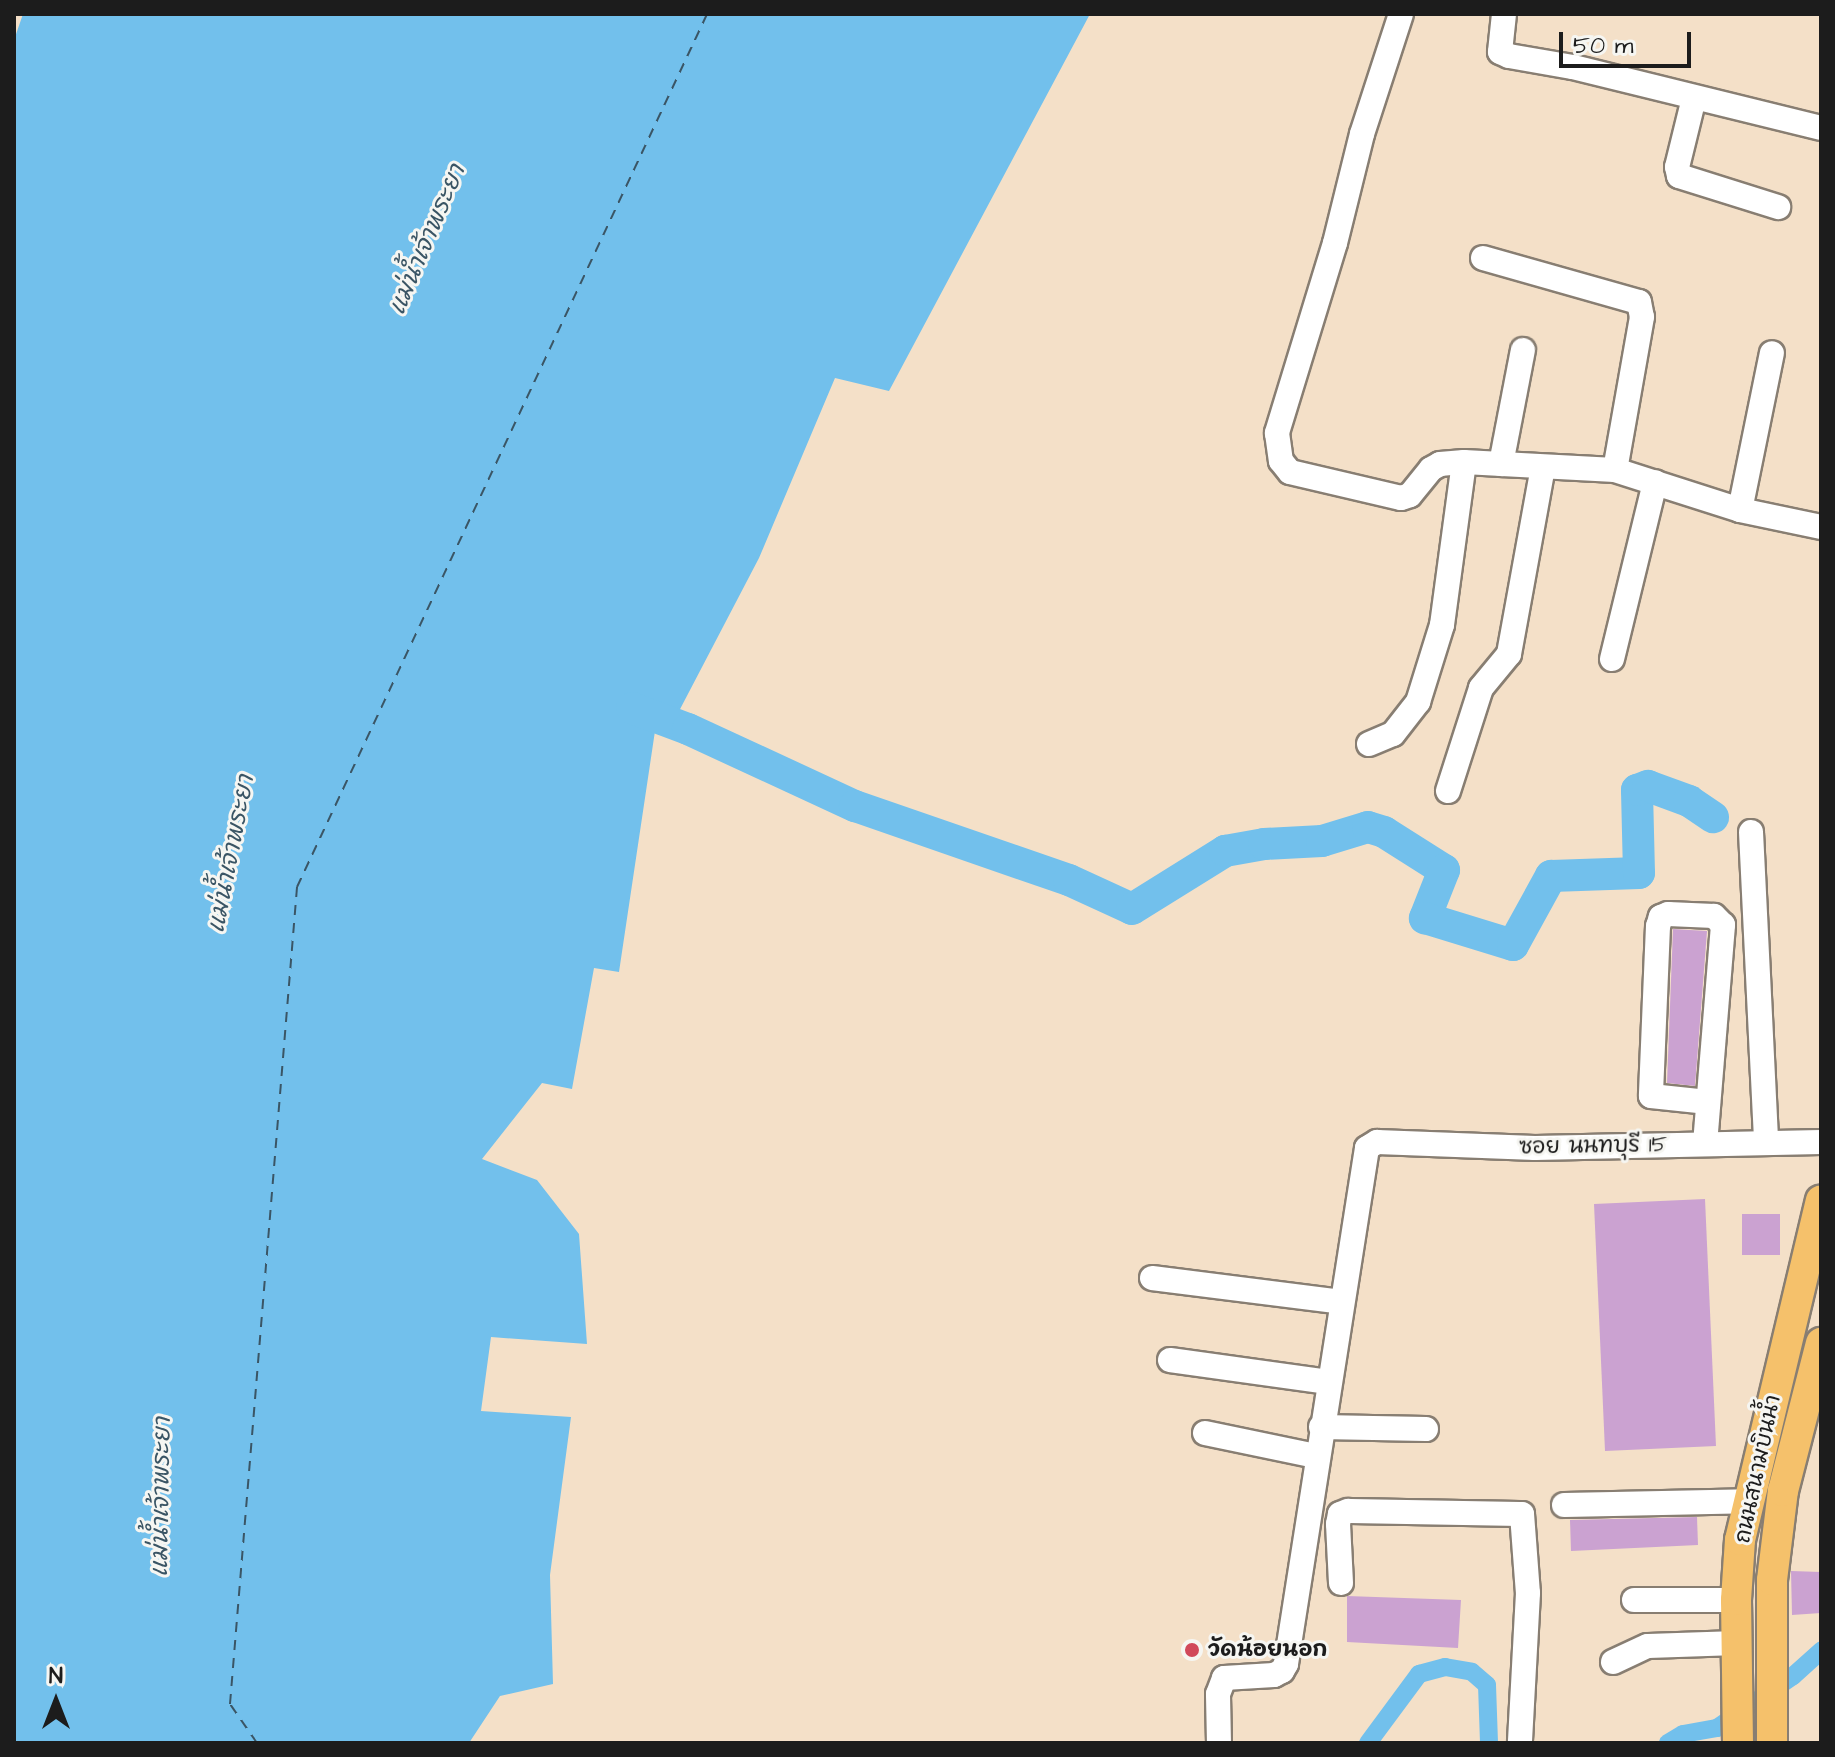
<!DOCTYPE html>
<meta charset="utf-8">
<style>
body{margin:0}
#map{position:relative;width:1835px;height:1757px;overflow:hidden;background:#f4e0c8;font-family:"Architects Daughter","Playpen Sans Thai",sans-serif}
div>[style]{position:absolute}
.water>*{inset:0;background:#72c0ec}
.canal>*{height:18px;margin:-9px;padding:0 9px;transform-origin:9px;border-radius:9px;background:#72c0ec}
.river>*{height:32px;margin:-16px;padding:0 16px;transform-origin:16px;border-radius:16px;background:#72c0ec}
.ferry>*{height:2px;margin-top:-1px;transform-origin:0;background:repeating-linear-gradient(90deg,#3a5565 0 10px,transparent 0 18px)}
.building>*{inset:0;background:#cba2d1}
.roads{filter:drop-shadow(2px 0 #887e72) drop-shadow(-2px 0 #887e72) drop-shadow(0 2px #887e72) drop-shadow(0 -2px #887e72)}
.minor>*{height:24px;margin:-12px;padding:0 12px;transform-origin:12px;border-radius:12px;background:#fff}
.major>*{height:30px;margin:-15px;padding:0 15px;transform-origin:15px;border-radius:15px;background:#f5c16b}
.dots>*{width:22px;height:22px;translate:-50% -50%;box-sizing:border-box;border:4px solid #f6f6f2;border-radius:50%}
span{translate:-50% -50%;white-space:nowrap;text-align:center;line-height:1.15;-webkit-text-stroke:6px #f6f6f2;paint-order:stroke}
.street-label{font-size:22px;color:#1c1c1c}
.poi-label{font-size:22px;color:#1c1c1c;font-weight:700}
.left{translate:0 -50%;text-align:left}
.water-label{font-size:24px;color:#3a5565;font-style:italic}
.frame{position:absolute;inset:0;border:16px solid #1c1c1c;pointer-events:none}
.north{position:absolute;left:16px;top:1661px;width:80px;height:80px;-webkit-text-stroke:6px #f6f6f2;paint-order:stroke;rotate:0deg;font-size:22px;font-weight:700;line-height:32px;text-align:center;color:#1c1c1c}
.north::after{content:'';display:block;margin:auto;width:28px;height:36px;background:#1c1c1c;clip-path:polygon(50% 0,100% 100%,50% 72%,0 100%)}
.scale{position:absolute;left:1559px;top:32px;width:132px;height:36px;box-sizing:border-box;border:4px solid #1c1c1c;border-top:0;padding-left:10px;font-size:24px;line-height:28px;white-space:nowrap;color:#1c1c1c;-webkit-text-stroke:6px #f6f6f2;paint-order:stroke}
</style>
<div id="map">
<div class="water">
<i style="clip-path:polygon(23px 14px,1090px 14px,889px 391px,835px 378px,759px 558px,666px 736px,655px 731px,619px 972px,594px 968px,572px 1089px,542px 1083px,482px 1159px,537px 1180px,579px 1234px,587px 1344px,491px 1337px,481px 1411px,571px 1417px,550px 1575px,553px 1684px,500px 1696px,469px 1743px,14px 1743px,14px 40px)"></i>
</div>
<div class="canal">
<i style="left:1368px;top:1743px;width:86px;rotate:-53.5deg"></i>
<i style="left:1419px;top:1674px;width:27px;rotate:-15deg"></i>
<i style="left:1445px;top:1667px;width:27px;rotate:10deg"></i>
<i style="left:1472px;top:1672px;width:20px;rotate:41deg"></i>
<i style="left:1487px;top:1685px;width:58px;rotate:88deg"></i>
<i style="left:1668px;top:1743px;width:17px;rotate:-31deg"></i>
<i style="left:1683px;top:1734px;width:35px;rotate:-10deg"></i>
<i style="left:1717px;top:1728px;width:92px;rotate:-34.4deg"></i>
<i style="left:1793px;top:1676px;width:38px;rotate:-42deg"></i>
</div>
<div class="river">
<i style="left:632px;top:708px;width:60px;rotate:20.6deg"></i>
<i style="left:688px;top:729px;width:184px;rotate:24.8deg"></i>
<i style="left:855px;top:806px;width:226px;rotate:19.1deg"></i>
<i style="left:1069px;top:880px;width:69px;rotate:24.7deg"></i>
<i style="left:1132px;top:909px;width:110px;rotate:-31.9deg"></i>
<i style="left:1225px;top:851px;width:40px;rotate:-10deg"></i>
<i style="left:1264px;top:844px;width:58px;rotate:-3deg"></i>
<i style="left:1322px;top:841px;width:48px;rotate:-16.9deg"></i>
<i style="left:1368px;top:827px;width:17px;rotate:17deg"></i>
<i style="left:1384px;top:832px;width:71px;rotate:32.3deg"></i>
<i style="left:1444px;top:870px;width:52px;rotate:111.6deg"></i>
<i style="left:1425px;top:918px;width:92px;rotate:17.1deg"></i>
<i style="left:1513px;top:945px;width:79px;rotate:-61.2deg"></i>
<i style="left:1551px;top:876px;width:88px;rotate:-2deg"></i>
<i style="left:1639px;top:873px;width:83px;rotate:-91.4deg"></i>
<i style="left:1637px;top:790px;width:12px;rotate:-20deg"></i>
<i style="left:1648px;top:786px;width:44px;rotate:20.1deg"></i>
<i style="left:1689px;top:801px;width:29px;rotate:34deg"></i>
</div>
<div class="ferry">
<i style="left:257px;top:1743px;width:47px;rotate:-124.7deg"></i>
<i style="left:230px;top:1704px;width:820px;rotate:-85.31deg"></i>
<i style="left:297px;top:887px;width:964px;rotate:-64.84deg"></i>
</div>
<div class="building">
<i style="clip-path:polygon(1673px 929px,1707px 931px,1695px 1086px,1667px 1083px)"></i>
<i style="clip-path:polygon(1705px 1199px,1716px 1446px,1605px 1451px,1594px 1204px)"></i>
<i style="clip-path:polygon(1742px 1214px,1780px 1214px,1780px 1255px,1742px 1255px)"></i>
<i style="clip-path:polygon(1697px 1517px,1698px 1545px,1571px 1551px,1570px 1520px)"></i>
<i style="clip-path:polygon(1791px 1571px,1821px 1572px,1821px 1613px,1792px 1615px)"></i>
<i style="clip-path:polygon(1347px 1596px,1461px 1600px,1458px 1648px,1347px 1642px)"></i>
</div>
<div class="roads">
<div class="minor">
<i style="left:1401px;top:14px;width:126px;rotate:108deg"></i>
<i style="left:1362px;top:134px;width:112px;rotate:103.9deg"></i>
<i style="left:1335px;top:243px;width:199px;rotate:107deg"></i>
<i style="left:1277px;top:433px;width:28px;rotate:82deg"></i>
<i style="left:1281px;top:461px;width:14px;rotate:51deg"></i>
<i style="left:1290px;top:472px;width:114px;rotate:13.2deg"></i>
<i style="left:1401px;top:498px;width:9px;rotate:-18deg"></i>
<i style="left:1410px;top:495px;width:33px;rotate:-51deg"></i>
<i style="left:1431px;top:469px;width:10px;rotate:-29deg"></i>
<i style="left:1440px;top:464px;width:24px;rotate:-5deg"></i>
<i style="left:1464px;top:462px;width:151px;rotate:3deg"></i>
<i style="left:1615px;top:470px;width:131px;rotate:17.7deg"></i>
<i style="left:1740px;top:510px;width:83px;rotate:11.9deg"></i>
<i style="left:1504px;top:14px;width:38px;rotate:96deg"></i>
<i style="left:1500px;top:52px;width:10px;rotate:24deg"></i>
<i style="left:1509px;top:56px;width:65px;rotate:9.8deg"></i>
<i style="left:1573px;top:67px;width:255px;rotate:13.8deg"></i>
<i style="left:1694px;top:98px;width:71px;rotate:103.8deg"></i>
<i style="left:1677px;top:167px;width:9px;rotate:77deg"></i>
<i style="left:1679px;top:176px;width:104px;rotate:17.4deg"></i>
<i style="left:1483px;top:258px;width:162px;rotate:15.8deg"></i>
<i style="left:1639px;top:302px;width:15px;rotate:79deg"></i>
<i style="left:1642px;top:317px;width:155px;rotate:100deg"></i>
<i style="left:1501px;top:464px;width:116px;rotate:-79.1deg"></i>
<i style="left:1740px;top:510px;width:160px;rotate:-78.5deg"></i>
<i style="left:1612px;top:659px;width:182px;rotate:-76.3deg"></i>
<i style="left:1369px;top:744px;width:26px;rotate:-23deg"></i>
<i style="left:1393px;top:734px;width:41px;rotate:-52deg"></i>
<i style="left:1418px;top:702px;width:81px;rotate:-72.7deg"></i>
<i style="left:1442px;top:625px;width:164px;rotate:-82.3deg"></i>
<i style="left:1448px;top:791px;width:108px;rotate:-72.2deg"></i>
<i style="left:1481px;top:688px;width:44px;rotate:-50.5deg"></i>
<i style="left:1509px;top:654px;width:190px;rotate:-79.7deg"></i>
<i style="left:1751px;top:832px;width:311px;rotate:87.2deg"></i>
<i style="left:1705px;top:1144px;width:220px;rotate:-85.3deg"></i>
<i style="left:1723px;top:925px;width:13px;rotate:-135deg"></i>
<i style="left:1714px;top:916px;width:46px;rotate:-177.5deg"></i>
<i style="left:1668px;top:914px;width:8px;rotate:157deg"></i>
<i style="left:1661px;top:917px;width:9px;rotate:108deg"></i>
<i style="left:1658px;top:926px;width:170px;rotate:92.4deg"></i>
<i style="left:1651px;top:1096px;width:57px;rotate:6deg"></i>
<i style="left:1152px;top:1278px;width:191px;rotate:7.2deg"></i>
<i style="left:1170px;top:1360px;width:160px;rotate:7.9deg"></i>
<i style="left:1321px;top:1427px;width:105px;rotate:1.1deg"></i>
<i style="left:1205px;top:1433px;width:113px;rotate:11.7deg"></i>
<i style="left:1564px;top:1505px;width:184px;rotate:-1.2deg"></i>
<i style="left:1341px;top:1583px;width:59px;rotate:-92.9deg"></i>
<i style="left:1338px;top:1524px;width:10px;rotate:-79deg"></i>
<i style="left:1340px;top:1514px;width:9px;rotate:-21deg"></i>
<i style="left:1348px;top:1511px;width:174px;rotate:1deg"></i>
<i style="left:1522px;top:1514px;width:79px;rotate:85.7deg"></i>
<i style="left:1528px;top:1593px;width:150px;rotate:93.1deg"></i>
<i style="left:1634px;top:1600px;width:102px"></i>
<i style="left:1613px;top:1662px;width:38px;rotate:-25deg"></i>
<i style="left:1648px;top:1646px;width:89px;rotate:-1.9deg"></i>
<i style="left:1219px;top:1743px;width:49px;rotate:-91.2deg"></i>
<i style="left:1218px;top:1694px;width:17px;rotate:-69deg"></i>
<i style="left:1224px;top:1678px;width:50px;rotate:-3.4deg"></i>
<i style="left:1274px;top:1675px;width:9px;rotate:-27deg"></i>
<i style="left:1282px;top:1671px;width:8px;rotate:-60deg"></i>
<i style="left:1286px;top:1664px;width:522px;rotate:-81.08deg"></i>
<i style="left:1367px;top:1148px;width:12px;rotate:-31deg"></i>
<i style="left:1377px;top:1142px;width:158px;rotate:2.2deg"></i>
<i style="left:1535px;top:1148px;width:286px;rotate:-1.2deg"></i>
</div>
<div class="major">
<i style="left:1738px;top:1743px;width:143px;rotate:-90.8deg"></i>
<i style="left:1736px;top:1600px;width:60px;rotate:-86.2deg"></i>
<i style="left:1740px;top:1540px;width:349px;rotate:-76.6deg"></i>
<i style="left:1772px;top:1743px;width:163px;rotate:-90deg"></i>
<i style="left:1772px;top:1580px;width:90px;rotate:-83deg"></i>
<i style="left:1783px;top:1491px;width:153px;rotate:-75.6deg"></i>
</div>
</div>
<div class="dots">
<i style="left:1192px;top:1650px;background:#d1495b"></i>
</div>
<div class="street-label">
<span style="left:1593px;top:1146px;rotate:-1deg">ซอย นนทบุรี 15</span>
<span style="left:1758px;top:1469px;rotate:-78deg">ถนนสนามบินน้ำ</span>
</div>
<div class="poi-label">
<span class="left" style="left:1208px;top:1650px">วัดน้อยนอก</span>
</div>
<div class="water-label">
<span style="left:428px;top:240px;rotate:-67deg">แม่น้ำเจ้าพระยา</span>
<span style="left:232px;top:854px;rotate:-79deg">แม่น้ำเจ้าพระยา</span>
<span style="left:162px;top:1497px;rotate:-89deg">แม่น้ำเจ้าพระยา</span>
</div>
<div class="frame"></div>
<div class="north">N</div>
<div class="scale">50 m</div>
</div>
